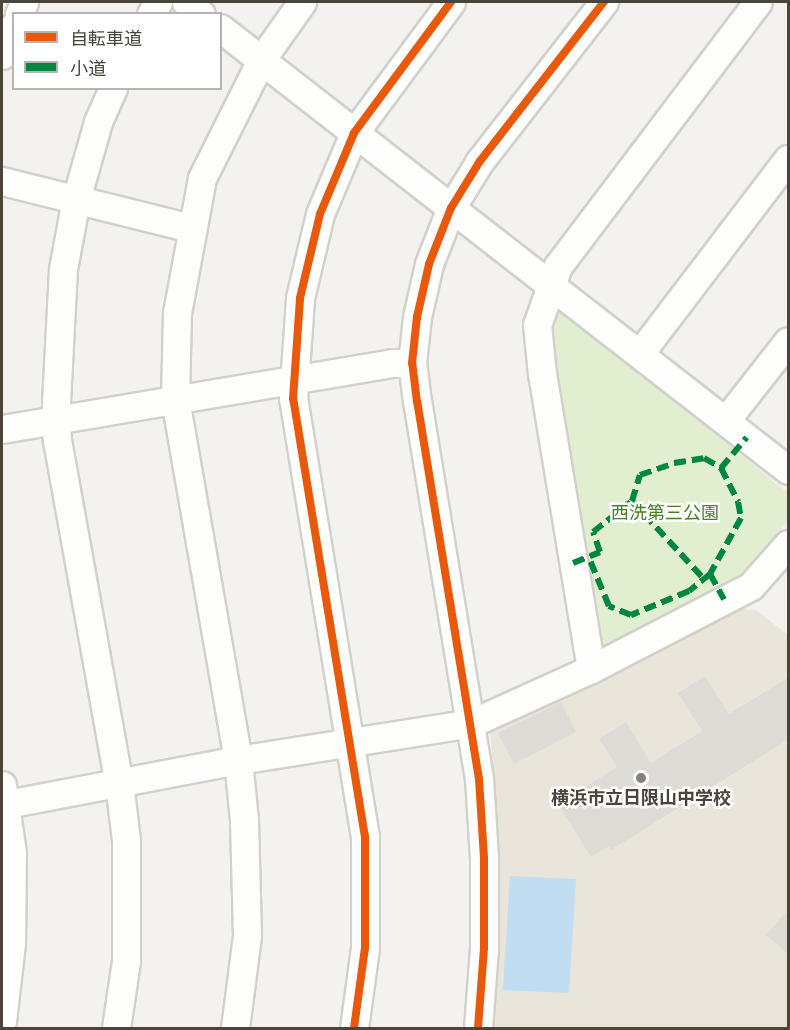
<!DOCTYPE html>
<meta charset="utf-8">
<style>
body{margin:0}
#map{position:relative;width:790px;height:1030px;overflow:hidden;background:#f4f2ee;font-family:Inter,"Noto Sans JP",sans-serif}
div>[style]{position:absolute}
.education>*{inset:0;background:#eae5da}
.green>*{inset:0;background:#e1eecf}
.water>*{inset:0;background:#c0ddf1}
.building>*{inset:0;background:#dedbd6}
.roads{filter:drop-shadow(2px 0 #d2d0cb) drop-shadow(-2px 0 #d2d0cb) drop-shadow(0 2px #d2d0cb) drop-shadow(0 -2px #d2d0cb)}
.minor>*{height:27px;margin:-13.5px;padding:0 13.5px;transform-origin:13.5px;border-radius:13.5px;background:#fdfdfc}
.quiet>*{height:6px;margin-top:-3px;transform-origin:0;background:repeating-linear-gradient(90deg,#00873e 0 12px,transparent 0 18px)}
.cycleway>*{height:8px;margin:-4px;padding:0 4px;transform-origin:4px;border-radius:4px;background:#e8590c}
.dots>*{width:16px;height:16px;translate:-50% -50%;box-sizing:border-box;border:3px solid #fff;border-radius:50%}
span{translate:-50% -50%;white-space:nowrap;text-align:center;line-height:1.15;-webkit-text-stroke:5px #fff;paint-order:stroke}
.park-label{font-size:18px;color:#4a7f2a}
.poi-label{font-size:18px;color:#4b4439;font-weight:700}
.frame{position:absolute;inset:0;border:3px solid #4b4439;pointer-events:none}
.legend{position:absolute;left:12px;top:12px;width:210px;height:78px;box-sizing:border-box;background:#fff;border:2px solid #b7b4b0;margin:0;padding:8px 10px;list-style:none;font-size:18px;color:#4b4439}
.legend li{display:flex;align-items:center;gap:12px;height:30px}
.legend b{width:30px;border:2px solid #b7b4b0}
</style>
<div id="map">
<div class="education">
<i style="clip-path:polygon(740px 608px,757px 611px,788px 635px,788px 1028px,491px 1028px,498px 934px,498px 826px,490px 731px,497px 723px)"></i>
</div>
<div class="green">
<i style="clip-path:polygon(559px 308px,788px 493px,788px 520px,740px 580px,601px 648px,593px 644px,547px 361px,549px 324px)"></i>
</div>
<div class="water">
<i style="clip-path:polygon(510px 876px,576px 879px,569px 993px,503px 990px)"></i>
</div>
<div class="building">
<i style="clip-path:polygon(705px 676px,729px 714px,789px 677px,789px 739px,611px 850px,609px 846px,591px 857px,558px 804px,617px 767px,599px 739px,626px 722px,651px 763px,702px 731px,678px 693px)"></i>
<i style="clip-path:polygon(561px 702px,576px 732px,514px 764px,498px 733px)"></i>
<i style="clip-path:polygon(789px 909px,789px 955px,766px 935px)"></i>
</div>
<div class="roads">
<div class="minor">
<i style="left:186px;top:2px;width:19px;rotate:39deg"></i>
<i style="left:19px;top:14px;width:13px;rotate:-67deg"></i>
<i style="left:151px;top:14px;width:14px;rotate:-60deg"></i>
<i style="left:220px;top:28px;width:720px;rotate:37.89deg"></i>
<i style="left:2px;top:55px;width:31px;rotate:-68deg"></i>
<i style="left:113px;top:88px;width:37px;rotate:114deg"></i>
<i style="left:98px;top:122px;width:80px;rotate:105.9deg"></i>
<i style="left:76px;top:199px;width:71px;rotate:100.5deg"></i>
<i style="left:63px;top:269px;width:132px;rotate:93deg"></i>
<i style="left:56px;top:401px;width:39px;rotate:89deg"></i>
<i style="left:57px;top:440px;width:349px;rotate:79.8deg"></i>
<i style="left:119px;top:783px;width:57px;rotate:83deg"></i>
<i style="left:126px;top:840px;width:121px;rotate:90deg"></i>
<i style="left:126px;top:961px;width:68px;rotate:98.5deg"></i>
<i style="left:2px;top:181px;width:195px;rotate:14deg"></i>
<i style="left:640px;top:353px;width:244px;rotate:-52.7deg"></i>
<i style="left:726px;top:420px;width:100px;rotate:-51.9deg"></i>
<i style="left:2px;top:429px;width:396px;rotate:-9.6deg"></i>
<i style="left:392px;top:363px;width:20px"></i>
<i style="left:591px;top:669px;width:299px;rotate:-99.4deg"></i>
<i style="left:542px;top:374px;width:49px;rotate:-95.8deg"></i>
<i style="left:537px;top:325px;width:63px;rotate:-70.4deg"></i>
<i style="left:558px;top:266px;width:331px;rotate:-52.9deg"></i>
<i style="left:2px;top:785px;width:69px;rotate:81.6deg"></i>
<i style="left:12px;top:853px;width:90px;rotate:90.6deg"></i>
<i style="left:11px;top:943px;width:79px;rotate:96.6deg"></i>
<i style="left:2px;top:805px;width:240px;rotate:-10.8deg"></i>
<i style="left:238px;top:760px;width:237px;rotate:-9deg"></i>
<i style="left:472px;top:723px;width:131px;rotate:-24.4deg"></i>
<i style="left:591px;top:669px;width:180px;rotate:-27.4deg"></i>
<i style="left:751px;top:586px;width:56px;rotate:-48.6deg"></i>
<i style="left:235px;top:1028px;width:94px;rotate:-82.6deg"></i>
<i style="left:247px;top:935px;width:115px;rotate:-91.5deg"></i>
<i style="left:244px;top:820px;width:60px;rotate:-95.7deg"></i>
<i style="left:238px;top:760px;width:365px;rotate:-99.9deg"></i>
<i style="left:175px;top:400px;width:87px;rotate:-88.7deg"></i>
<i style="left:177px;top:313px;width:137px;rotate:-79.5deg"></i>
<i style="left:202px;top:178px;width:132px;rotate:-63.4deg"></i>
<i style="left:261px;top:60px;width:71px;rotate:-54.7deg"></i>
<i style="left:354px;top:1028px;width:81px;rotate:-82.2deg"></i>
<i style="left:365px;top:948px;width:111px;rotate:-90deg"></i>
<i style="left:365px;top:837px;width:444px;rotate:-99.3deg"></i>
<i style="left:293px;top:399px;width:101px;rotate:-86deg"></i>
<i style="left:300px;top:298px;width:86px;rotate:-76.6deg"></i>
<i style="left:320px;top:214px;width:88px;rotate:-67.2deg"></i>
<i style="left:354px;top:133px;width:163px;rotate:-53.5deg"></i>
<i style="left:478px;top:1028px;width:80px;rotate:-85.7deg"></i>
<i style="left:484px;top:948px;width:90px;rotate:-90deg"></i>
<i style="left:484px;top:858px;width:79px;rotate:-93.6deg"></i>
<i style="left:479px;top:779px;width:382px;rotate:-99.3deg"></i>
<i style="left:417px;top:402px;width:39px;rotate:-97deg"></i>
<i style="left:412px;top:363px;width:46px;rotate:-83.8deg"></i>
<i style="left:417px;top:317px;width:54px;rotate:-77.2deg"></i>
<i style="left:429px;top:264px;width:60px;rotate:-68.6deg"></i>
<i style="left:451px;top:208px;width:55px;rotate:-58.3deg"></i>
<i style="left:480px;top:161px;width:202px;rotate:-52.1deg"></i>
</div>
</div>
<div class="quiet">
<i style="left:721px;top:468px;width:40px;rotate:-50deg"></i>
<i style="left:632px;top:501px;width:106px;rotate:47.3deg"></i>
<i style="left:573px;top:563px;width:29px;rotate:-22deg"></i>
<i style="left:600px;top:552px;width:21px;rotate:-109deg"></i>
<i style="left:593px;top:532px;width:50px;rotate:-38.5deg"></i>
<i style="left:632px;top:501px;width:27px;rotate:-73deg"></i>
<i style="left:640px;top:475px;width:36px;rotate:-19deg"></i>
<i style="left:674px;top:463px;width:30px;rotate:-9deg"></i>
<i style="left:704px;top:458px;width:20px;rotate:30deg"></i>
<i style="left:721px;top:468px;width:38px;rotate:63deg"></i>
<i style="left:738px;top:502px;width:16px;rotate:79deg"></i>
<i style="left:741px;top:518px;width:64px;rotate:119deg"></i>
<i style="left:710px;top:574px;width:27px;rotate:141deg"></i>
<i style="left:689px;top:591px;width:63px;rotate:157.5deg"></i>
<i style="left:631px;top:615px;width:24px;rotate:-158deg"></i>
<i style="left:609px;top:606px;width:52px;rotate:-112.6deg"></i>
<i style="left:710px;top:574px;width:29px;rotate:61deg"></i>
</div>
<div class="cycleway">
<i style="left:354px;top:1028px;width:81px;rotate:-82.2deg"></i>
<i style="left:365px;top:948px;width:111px;rotate:-90deg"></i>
<i style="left:365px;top:837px;width:444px;rotate:-99.3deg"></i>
<i style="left:293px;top:399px;width:101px;rotate:-86deg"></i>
<i style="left:300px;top:298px;width:86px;rotate:-76.6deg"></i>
<i style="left:320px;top:214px;width:88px;rotate:-67.2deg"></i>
<i style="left:354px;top:133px;width:163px;rotate:-53.5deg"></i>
<i style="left:478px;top:1028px;width:80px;rotate:-85.7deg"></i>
<i style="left:484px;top:948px;width:90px;rotate:-90deg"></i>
<i style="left:484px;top:858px;width:79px;rotate:-93.6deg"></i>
<i style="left:479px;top:779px;width:382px;rotate:-99.3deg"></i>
<i style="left:417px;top:402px;width:39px;rotate:-97deg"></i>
<i style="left:412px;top:363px;width:46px;rotate:-83.8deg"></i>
<i style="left:417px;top:317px;width:54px;rotate:-77.2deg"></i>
<i style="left:429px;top:264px;width:60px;rotate:-68.6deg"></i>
<i style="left:451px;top:208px;width:55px;rotate:-58.3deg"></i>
<i style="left:480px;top:161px;width:202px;rotate:-52.1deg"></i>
</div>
<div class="dots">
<i style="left:641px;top:778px;background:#868178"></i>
</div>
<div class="park-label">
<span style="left:665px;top:513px">西洗第三公園</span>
</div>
<div class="poi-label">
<span style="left:641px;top:798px">横浜市立日限山中学校</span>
</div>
<div class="frame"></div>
<ul class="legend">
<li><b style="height:8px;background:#e8590c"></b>自転車道</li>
<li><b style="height:8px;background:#00873e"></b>小道</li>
</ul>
</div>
